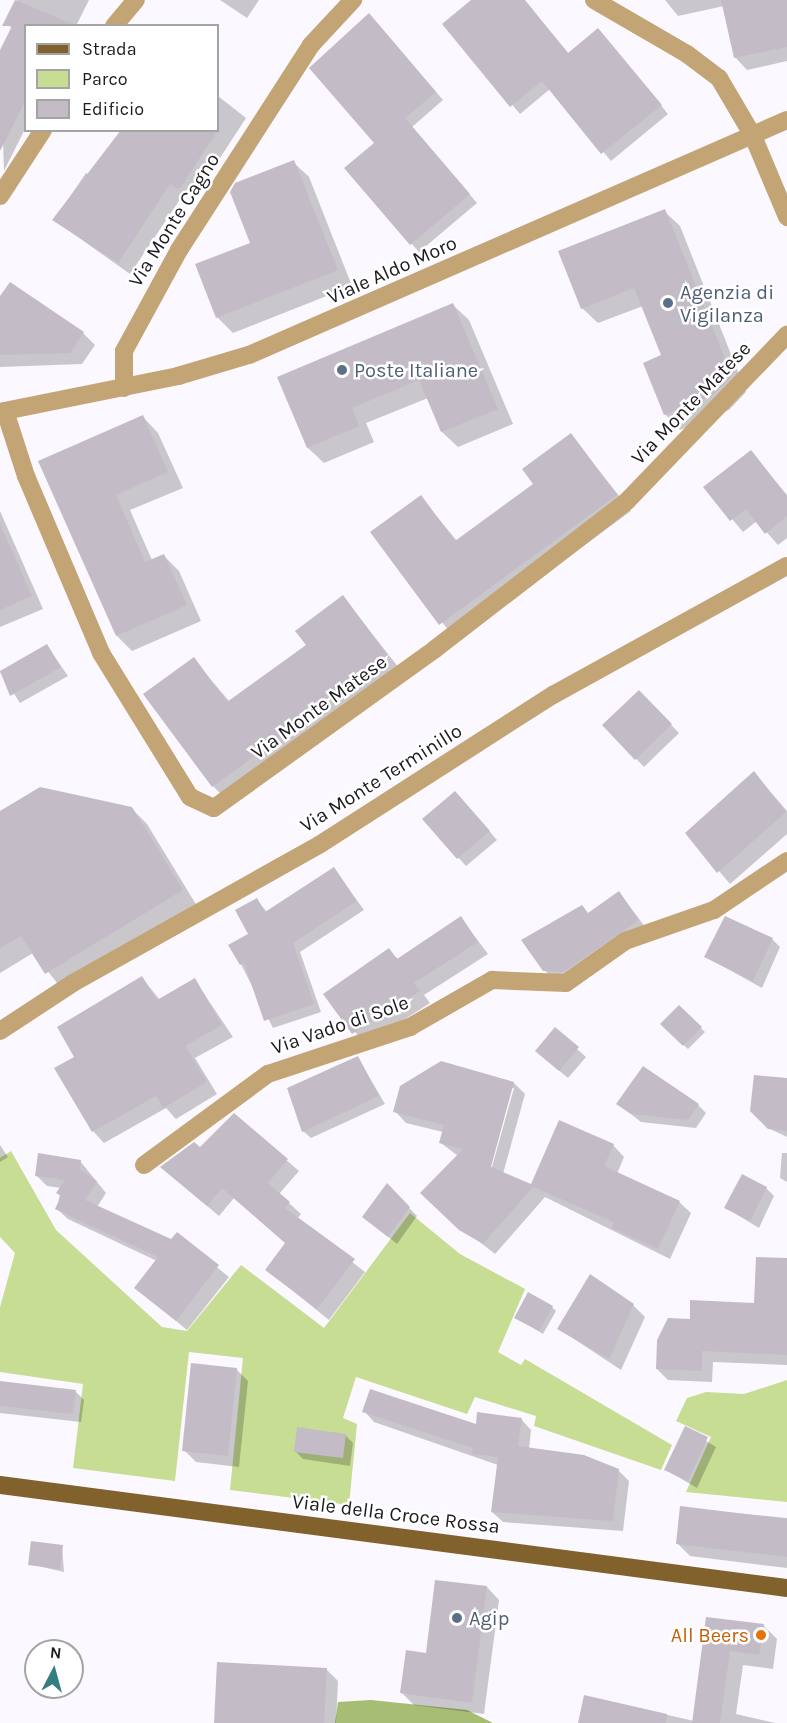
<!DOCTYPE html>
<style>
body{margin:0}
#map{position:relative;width:787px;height:1723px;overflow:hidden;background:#fcf8ff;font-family:Karla,sans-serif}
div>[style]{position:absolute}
.green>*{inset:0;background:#c7dd94}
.forest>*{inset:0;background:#a7bd73}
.shadow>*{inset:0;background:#0003}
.building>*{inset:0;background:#c3bcc7}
.minor>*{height:18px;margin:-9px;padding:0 9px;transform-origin:9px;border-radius:9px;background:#c3a575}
.tertiary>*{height:18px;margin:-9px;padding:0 9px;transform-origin:9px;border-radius:9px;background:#c3a575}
.primary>*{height:18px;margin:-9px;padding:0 9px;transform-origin:9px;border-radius:9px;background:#82622c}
.dots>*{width:16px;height:16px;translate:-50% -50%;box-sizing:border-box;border:3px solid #fff;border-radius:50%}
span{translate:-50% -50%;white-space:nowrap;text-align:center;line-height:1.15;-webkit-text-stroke:5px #fff;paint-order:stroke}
.street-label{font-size:20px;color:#1d1b1f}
.service-label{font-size:20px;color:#4e5e75}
.left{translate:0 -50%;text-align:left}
.food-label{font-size:20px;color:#c56008}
.right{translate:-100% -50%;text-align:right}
.legend{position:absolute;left:24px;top:24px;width:195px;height:108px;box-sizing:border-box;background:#fff;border:2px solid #a5a4a5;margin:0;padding:8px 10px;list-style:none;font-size:18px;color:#1d1b1f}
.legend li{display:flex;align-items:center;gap:12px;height:30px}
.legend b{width:30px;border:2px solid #a5a4a5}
.north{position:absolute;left:24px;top:1639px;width:60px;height:60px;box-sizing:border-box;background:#fff;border:2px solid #a5a4a5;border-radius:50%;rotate:6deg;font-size:16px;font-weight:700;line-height:24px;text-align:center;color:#1d1b1f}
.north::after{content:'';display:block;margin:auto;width:21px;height:27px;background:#347d80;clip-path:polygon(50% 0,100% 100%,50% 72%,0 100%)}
</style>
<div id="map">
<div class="green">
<i style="clip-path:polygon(11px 1151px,56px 1230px,162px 1327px,187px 1331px,241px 1265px,324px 1328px,410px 1213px,460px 1254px,525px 1289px,498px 1352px,521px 1365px,525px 1359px,672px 1445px,661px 1470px,534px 1426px,536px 1416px,475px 1397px,467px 1414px,356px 1377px,343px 1418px,357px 1424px,349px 1505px,230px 1490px,243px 1358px,189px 1352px,175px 1481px,73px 1468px,83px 1384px,0 1372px,0 1307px,15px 1253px,0 1237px,0 1158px)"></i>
<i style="clip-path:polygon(787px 1380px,787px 1502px,686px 1492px,711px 1437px,676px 1421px,687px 1398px,706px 1392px,744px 1394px)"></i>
</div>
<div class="forest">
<i style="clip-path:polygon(371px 1700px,467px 1710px,493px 1723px,335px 1723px,338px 1702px)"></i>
</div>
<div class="shadow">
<i style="clip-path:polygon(17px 0,89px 0,76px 26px,26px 26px,26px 127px,4px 171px,0 53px,12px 29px,6px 22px)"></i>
<i style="clip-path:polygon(220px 0,259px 0,247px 18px)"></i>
<i style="clip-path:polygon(473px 0,524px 0,569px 54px,606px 38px,668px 114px,611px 161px,550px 89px,520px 114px,444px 24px)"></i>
<i style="clip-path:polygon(665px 0,787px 0,787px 61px,747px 70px,735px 57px,724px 6px,678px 16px)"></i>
<i style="clip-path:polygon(377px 23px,443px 100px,412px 127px,477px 203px,419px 252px,346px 169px,376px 144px)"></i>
<i style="clip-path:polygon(218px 96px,246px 118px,192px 201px,183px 195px,130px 274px,54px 220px,86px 173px,92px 177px,218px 130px)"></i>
<i style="clip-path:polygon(293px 162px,309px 177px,352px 286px,233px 333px,217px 317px)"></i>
<i style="clip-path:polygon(664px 211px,680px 226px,746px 392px,729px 410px,680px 430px,665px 414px,663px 356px,643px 306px,598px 323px,582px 308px)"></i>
<i style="clip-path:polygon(0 299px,83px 333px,95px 345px,82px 364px,0 367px)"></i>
<i style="clip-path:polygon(453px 305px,469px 320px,513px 424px,458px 447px,442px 432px,428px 398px,366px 423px,374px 442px,324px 463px,308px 448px,279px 378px)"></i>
<i style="clip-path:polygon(143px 417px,158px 433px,183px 488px,130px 510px,152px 560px,163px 555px,179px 571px,201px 621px,132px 651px,117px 636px,40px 462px)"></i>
<i style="clip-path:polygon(571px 435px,631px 511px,456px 640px,372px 532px,421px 497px,457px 541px,535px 484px)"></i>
<i style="clip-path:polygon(751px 452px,787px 495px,787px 538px,778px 545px,757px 521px,743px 532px,705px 487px)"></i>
<i style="clip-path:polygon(0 511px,43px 609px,0 627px)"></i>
<i style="clip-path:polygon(343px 597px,403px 673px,228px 801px,213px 786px,193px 659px,230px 702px,308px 645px)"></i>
<i style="clip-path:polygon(47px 646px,68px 676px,20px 703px,0 672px)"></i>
<i style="clip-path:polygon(639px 692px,679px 733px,644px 767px,604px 725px)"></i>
<i style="clip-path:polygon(754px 773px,787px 811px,787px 834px,730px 884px,687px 833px)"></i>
<i style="clip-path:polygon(463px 801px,497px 840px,466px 866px,424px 820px)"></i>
<i style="clip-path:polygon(131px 808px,147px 824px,197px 906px,62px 989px,33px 953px,0 973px,0 813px)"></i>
<i style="clip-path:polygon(334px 869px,364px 910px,300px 952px,321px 1012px,273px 1028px,241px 964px,256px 899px,267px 912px)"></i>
<i style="clip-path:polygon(619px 893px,650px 933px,557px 982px,544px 970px,589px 914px)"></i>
<i style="clip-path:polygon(461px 918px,488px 954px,424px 995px,430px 1003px,365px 1045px,326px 994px,388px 950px,398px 959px)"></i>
<i style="clip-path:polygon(772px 939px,780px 947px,762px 988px,706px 957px)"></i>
<i style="clip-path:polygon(142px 978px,160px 1000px,194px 979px,233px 1037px,195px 1058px,217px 1094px,176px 1119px,166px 1108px,104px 1143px,93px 1131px,76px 1057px)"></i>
<i style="clip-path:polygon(679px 1007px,705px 1032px,688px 1049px,662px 1024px)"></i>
<i style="clip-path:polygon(555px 1029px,586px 1057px,568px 1078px,545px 1059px)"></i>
<i style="clip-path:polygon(358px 1058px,385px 1104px,311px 1138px,303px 1131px)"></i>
<i style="clip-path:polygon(787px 1080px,787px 1137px,766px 1127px)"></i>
<i style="clip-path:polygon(evenodd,514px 1083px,525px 1094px,503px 1174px,531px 1186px,613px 1145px,624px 1157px,617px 1174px,679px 1202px,691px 1213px,670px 1259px,545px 1197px,495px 1254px,433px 1205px,458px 1156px,441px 1143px,443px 1132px,406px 1123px,395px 1111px,514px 1083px,511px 1088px,514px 1088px,490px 1174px,487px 1174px,511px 1088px)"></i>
<i style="clip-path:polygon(618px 1104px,698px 1105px,706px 1113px,696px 1128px,641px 1122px)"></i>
<i style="clip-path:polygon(234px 1115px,299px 1171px,279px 1194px,301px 1214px,297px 1219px,365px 1272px,329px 1320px,267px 1270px,287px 1244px,234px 1198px,219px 1216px,174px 1178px)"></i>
<i style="clip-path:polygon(0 1145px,8px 1157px,0 1162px)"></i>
<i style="clip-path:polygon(782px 1153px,787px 1153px,787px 1182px,780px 1178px)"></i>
<i style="clip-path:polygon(80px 1161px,106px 1193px,97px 1207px,172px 1241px,177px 1235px,229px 1277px,187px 1330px,136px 1288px,157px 1261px,68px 1219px,57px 1209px,61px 1188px,47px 1186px,36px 1175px)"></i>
<i style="clip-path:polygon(388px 1186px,417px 1216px,397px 1244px,364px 1217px)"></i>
<i style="clip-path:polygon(766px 1188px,774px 1196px,759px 1228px,726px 1208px)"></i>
<i style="clip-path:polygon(787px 1259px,787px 1365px,713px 1362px,712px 1382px,668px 1380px,657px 1369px,691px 1320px,755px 1304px)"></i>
<i style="clip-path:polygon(633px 1305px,645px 1317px,621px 1370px,559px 1329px)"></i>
<i style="clip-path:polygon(552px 1307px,556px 1311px,543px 1334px,515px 1317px)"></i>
<i style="clip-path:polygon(236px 1369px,248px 1381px,239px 1467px,196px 1462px,184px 1450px)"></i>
<i style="clip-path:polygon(0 1383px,76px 1392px,84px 1400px,81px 1422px,0 1413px)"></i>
<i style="clip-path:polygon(364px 1411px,477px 1426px,521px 1419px,531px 1430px,529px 1449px,618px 1470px,629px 1481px,623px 1531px,503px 1522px,492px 1512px,498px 1465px,374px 1422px)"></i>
<i style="clip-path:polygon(685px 1428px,716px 1447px,697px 1488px,666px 1470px)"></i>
<i style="clip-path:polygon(345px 1435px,353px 1443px,350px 1466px,303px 1459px,295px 1451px)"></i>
<i style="clip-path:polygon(682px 1508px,787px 1518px,787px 1568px,690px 1556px,678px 1544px)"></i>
<i style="clip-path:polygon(62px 1547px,64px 1572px,29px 1564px)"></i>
<i style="clip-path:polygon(487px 1587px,499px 1600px,484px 1714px,414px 1705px,402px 1693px,427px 1654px)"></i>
<i style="clip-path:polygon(708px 1618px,763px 1625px,777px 1639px,773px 1669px,743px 1665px,736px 1714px,775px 1723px,579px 1723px,585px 1696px,694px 1721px)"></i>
<i style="clip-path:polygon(326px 1669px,338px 1681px,336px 1723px,215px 1723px)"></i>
</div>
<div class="building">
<i style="clip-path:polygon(15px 0,77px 26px,26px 26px,26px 100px,0 151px,0 50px,12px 26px,2px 26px)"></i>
<i style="clip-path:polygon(471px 0,525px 0,568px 53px,598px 28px,662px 105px,601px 154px,542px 81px,510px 107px,442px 24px)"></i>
<i style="clip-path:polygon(721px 0,787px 0,787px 47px,734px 58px)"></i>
<i style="clip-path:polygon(369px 13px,436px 92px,405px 118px,470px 194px,410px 245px,344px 168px,374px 143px,309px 68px)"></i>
<i style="clip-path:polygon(121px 130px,218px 130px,179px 190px,170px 184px,118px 263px,52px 220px)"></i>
<i style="clip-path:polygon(294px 160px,338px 270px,216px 318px,195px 264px,250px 243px,230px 192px,235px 183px)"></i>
<i style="clip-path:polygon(665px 209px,732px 376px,713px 395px,664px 415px,643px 363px,661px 355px,634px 288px,581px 309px,558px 251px)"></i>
<i style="clip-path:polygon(10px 282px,84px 332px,70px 353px,0 355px,0 296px)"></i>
<i style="clip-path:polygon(453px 303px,498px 409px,441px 432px,419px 380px,352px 408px,359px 426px,307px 448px,277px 377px)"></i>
<i style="clip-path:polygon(143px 415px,168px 472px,116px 495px,145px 562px,164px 554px,187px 605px,116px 636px,38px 461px)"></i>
<i style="clip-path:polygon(571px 433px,617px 495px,439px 625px,370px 532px,421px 495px,455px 541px,533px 484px,522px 469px)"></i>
<i style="clip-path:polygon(751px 450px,787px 496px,787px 516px,765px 534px,746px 509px,730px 521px,703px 487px)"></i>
<i style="clip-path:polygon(0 524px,32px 596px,0 610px)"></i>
<i style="clip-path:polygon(343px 595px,389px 657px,212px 787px,143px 694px,194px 657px,227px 702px,306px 645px,295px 631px)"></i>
<i style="clip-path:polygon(47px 644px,61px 667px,10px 696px,0 671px)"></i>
<i style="clip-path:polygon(639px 690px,672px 724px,635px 760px,602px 725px)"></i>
<i style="clip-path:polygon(754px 771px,786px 812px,717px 873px,685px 833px)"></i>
<i style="clip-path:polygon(40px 787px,132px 807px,183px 890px,45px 974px,21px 936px,0 948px,0 811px)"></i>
<i style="clip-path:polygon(455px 791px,490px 831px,457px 859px,422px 819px)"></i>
<i style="clip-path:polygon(334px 867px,357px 901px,293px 943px,314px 1004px,264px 1021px,244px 963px,240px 965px,228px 945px,248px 934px,235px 910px,257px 898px,265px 912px)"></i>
<i style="clip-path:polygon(619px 891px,639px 920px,563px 972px,543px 971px,521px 940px,582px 905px,588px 913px)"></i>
<i style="clip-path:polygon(461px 916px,478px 942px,414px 983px,420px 991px,352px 1034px,323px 994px,389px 948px,397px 959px)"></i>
<i style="clip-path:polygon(725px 916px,773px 938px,753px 981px,704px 957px)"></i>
<i style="clip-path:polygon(142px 976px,157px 1000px,195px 978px,222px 1025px,185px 1046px,207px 1082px,163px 1108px,156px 1096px,92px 1132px,54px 1068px,74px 1057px,57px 1027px)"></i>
<i style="clip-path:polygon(679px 1005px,702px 1027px,683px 1046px,660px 1024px)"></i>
<i style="clip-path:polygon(555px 1027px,579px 1047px,559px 1071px,535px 1051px)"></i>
<i style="clip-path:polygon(358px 1056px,379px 1096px,302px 1132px,287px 1088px)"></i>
<i style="clip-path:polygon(441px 1061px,514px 1082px,491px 1167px,531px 1184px,559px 1120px,614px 1144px,604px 1166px,680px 1201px,658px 1249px,612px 1228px,614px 1222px,533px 1187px,483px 1244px,459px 1230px,420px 1193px,463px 1149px,439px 1143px,444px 1125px,393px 1112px,400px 1086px)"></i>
<i style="clip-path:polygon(643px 1066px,699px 1104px,688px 1120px,631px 1114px,616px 1104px)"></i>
<i style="clip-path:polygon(754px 1075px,787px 1078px,787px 1131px,768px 1129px,750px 1111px)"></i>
<i style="clip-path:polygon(234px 1113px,288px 1159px,268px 1183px,290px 1202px,285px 1208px,355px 1259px,317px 1309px,265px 1270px,285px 1243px,222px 1188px,207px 1206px,160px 1167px,194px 1142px,200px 1147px)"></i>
<i style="clip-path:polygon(38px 1153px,81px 1160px,80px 1169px,97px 1181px,85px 1200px,171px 1239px,177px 1232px,219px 1265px,176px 1321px,134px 1288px,158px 1257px,55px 1209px,61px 1196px,56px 1193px,65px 1180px,35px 1176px)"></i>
<i style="clip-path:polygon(742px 1174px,767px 1187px,750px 1221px,724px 1208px)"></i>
<i style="clip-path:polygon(387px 1183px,410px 1207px,388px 1237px,362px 1217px)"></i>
<i style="clip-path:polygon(756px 1257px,787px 1258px,787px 1355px,702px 1351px,702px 1371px,656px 1369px,657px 1340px,668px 1318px,690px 1319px,690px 1300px,754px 1303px)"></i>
<i style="clip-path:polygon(590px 1274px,634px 1304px,609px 1359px,557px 1329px)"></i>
<i style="clip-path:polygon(528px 1292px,553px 1306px,539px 1331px,514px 1318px)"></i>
<i style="clip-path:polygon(191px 1363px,237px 1368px,228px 1456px,182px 1451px)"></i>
<i style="clip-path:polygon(0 1381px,76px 1390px,73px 1414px,0 1406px)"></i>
<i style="clip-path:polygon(370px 1389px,476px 1424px,477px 1412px,522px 1418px,518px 1446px,584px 1455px,619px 1469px,613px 1521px,491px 1512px,498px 1457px,472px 1454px,473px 1448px,362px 1412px)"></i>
<i style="clip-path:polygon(685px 1426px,708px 1437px,688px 1481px,664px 1470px)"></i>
<i style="clip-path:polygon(297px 1427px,346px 1434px,343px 1458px,294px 1452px)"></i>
<i style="clip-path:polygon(680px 1506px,787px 1519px,787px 1557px,676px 1544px)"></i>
<i style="clip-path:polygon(31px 1541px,63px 1545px,60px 1569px,28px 1565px)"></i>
<i style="clip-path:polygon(435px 1580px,487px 1586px,472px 1703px,400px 1693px,406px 1650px,426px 1653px)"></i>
<i style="clip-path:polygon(706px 1617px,764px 1624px,759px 1655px,730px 1651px,720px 1723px,692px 1723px)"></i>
<i style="clip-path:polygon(217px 1662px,327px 1668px,324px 1723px,214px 1723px)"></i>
<i style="clip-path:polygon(584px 1695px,667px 1714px,666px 1723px,578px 1723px)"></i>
</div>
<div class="minor">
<i style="left:594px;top:0;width:108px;rotate:30.1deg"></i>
<i style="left:687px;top:54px;width:40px;rotate:37deg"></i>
<i style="left:719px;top:78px;width:67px;rotate:59.6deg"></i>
<i style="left:753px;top:136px;width:88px;rotate:67.2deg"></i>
<i style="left:114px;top:26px;width:34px;rotate:-50deg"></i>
<i style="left:0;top:196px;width:79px;rotate:-56.9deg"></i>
<i style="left:124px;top:388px;width:37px;rotate:-90deg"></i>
<i style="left:124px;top:351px;width:115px;rotate:-61.4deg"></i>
<i style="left:179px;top:250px;width:244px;rotate:-57.2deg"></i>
<i style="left:311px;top:45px;width:62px;rotate:-47deg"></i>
<i style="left:5px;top:411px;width:68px;rotate:72.1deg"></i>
<i style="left:26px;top:476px;width:192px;rotate:67deg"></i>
<i style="left:101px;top:653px;width:169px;rotate:58.3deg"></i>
<i style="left:190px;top:797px;width:26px;rotate:25deg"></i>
<i style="left:214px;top:808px;width:272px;rotate:-35.7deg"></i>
<i style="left:435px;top:649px;width:242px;rotate:-37.6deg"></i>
<i style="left:627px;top:501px;width:231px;rotate:-46.1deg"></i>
<i style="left:0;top:1031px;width:87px;rotate:-33.3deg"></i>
<i style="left:73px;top:983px;width:282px;rotate:-29.3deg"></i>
<i style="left:319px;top:845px;width:278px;rotate:-32.7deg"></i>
<i style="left:553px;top:695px;width:267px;rotate:-28.9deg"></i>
<i style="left:144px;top:1165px;width:154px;rotate:-36.3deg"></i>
<i style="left:268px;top:1074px;width:150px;rotate:-18.3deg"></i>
<i style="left:410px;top:1027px;width:95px;rotate:-29.8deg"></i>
<i style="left:492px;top:980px;width:74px;rotate:2.3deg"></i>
<i style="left:566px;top:983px;width:72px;rotate:-35.4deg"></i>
<i style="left:625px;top:941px;width:94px;rotate:-19.2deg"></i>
<i style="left:714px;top:910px;width:88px;rotate:-33.9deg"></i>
</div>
<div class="tertiary">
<i style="left:0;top:412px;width:182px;rotate:-11.4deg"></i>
<i style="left:178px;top:376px;width:74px;rotate:-16.5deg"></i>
<i style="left:249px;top:355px;width:587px;rotate:-23.6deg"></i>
</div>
<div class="primary">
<i style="left:0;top:1485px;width:794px;rotate:7.46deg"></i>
</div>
<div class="dots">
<i style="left:668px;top:303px;background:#5c6f8a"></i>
<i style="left:342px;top:370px;background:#5c6f8a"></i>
<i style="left:457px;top:1618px;background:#5c6f8a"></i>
<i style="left:761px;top:1635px;background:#e8710a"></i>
</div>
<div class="street-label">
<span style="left:174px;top:220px;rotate:-58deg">Via Monte Cagno</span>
<span style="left:392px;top:270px;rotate:-24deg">Viale Aldo Moro</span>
<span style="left:691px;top:403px;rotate:-46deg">Via Monte Matese</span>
<span style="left:319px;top:707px;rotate:-36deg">Via Monte Matese</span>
<span style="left:381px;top:778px;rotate:-32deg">Via Monte Terminillo</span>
<span style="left:340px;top:1025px;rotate:-19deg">Via Vado di Sole</span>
<span style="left:396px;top:1514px;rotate:7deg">Viale della Croce Rossa</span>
</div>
<div class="service-label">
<span class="left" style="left:680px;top:304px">Agenzia di<br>Vigilanza</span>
<span class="left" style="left:354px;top:370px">Poste Italiane</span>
<span class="left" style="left:469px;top:1618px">Agip</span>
</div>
<div class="food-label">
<span class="right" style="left:749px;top:1635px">All Beers</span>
</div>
<ul class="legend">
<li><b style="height:8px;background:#82622c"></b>Strada</li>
<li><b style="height:16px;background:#c7dd94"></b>Parco</li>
<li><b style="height:16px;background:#c3bcc7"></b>Edificio</li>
</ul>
<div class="north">N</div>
</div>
